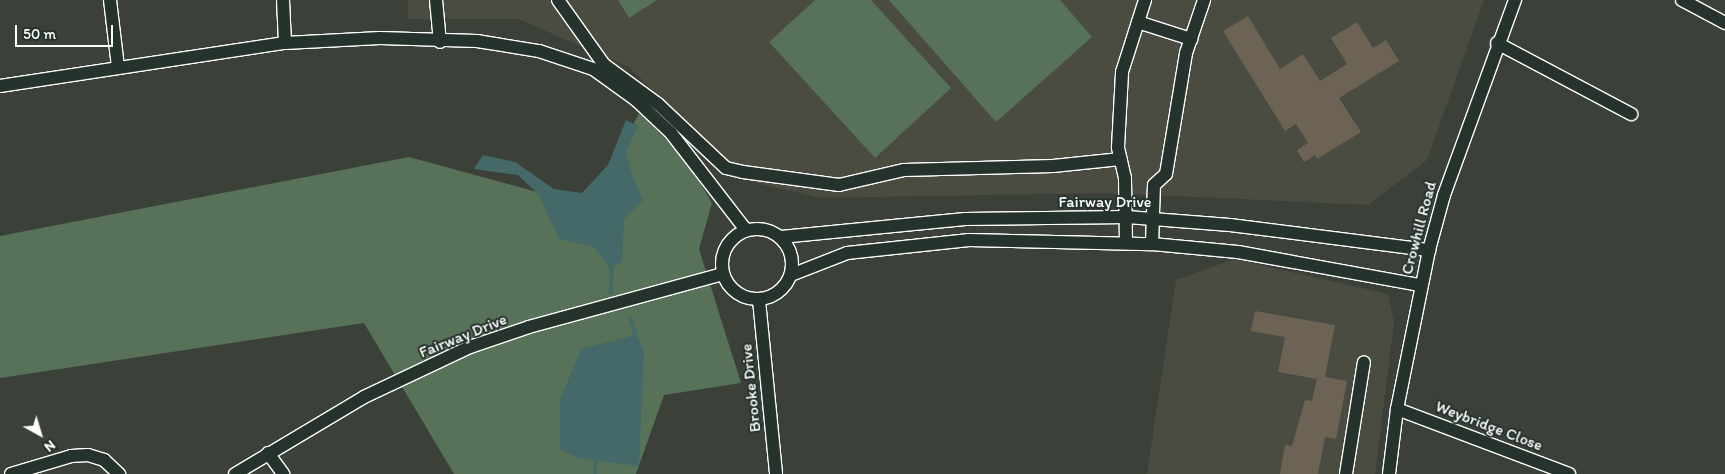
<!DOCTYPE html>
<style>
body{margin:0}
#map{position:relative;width:1725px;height:474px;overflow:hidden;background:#3b4139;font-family:Itim,sans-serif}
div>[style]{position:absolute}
.built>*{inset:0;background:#4a4b41}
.green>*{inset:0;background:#577259}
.water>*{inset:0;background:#446968}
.stream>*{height:4px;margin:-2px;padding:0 2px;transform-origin:2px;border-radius:2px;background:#446968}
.building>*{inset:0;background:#6c6355}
.roads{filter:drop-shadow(1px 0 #fff) drop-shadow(-1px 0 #fff) drop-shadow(0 1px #fff) drop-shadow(0 -1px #fff)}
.minor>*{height:12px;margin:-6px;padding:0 6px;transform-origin:6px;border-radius:6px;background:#26332d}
.minor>.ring{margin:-6px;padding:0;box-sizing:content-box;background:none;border:12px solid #26332d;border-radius:50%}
span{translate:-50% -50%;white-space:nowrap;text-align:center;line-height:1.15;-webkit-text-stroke:4px #26332d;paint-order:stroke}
.street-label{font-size:16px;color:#fff}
.north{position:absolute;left:15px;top:409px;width:50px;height:50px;-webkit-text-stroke:4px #26332d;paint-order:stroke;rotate:141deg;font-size:14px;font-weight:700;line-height:20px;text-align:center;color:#fff}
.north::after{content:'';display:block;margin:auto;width:18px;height:22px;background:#fff;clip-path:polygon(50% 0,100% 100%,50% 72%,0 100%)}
.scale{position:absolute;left:15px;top:25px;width:98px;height:22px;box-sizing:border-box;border:2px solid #fff;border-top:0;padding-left:6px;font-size:15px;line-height:18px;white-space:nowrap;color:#fff;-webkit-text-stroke:4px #26332d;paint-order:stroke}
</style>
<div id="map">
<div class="built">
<i style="clip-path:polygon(408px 0,1484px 0,1427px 160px,1368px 205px,1108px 193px,820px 198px,744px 180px,629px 67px,518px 19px,408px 19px)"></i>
<i style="clip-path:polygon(1234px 259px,1388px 294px,1394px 322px,1375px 474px,1147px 474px,1176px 280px)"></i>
</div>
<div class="green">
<i style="clip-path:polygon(618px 0,657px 0,629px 18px)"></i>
<i style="clip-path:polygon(815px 0,871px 0,951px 88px,875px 158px,769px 42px)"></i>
<i style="clip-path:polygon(889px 0,1060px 0,1092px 37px,996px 122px)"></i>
<i style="clip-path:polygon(639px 113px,686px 159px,712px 203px,699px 249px,741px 383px,664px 395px,636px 474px,454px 474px,364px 323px,0 378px,0 236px,409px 157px,570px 201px,603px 188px)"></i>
</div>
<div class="water">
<i style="clip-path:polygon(626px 120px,638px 126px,626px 152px,631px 172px,643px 200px,624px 219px,622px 262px,610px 268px,594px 247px,559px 239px,539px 195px,518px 175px,474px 169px,483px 155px,515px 162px,554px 189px,582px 193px,608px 165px)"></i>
<i style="clip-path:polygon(636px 335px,644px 351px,639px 466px,578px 458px,560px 449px,560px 400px,581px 349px)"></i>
</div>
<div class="stream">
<i style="left:611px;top:293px;width:32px;rotate:-88deg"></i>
<i style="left:631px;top:319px;width:17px;rotate:73deg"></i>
<i style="left:636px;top:335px;width:4px;rotate:146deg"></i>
<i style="left:595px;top:474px;width:17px;rotate:-87deg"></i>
</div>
<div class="building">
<i style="clip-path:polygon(1248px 16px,1280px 69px,1303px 54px,1320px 81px,1347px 64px,1331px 38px,1357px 22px,1373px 48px,1386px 40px,1399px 61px,1339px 98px,1361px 132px,1317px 159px,1315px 155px,1304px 162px,1297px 150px,1308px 143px,1296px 124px,1285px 131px,1223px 31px)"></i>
<i style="clip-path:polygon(1255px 311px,1335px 325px,1325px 377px,1347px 381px,1336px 439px,1325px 437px,1318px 474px,1280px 474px,1285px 445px,1292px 446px,1305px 400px,1312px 401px,1317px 379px,1278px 372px,1285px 337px,1251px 331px)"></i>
</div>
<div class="roads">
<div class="minor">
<i style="left:110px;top:0;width:67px;rotate:83.2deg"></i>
<i style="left:283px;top:0;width:43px;rotate:87.3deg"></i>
<i style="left:436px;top:0;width:42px;rotate:84.6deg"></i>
<i style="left:558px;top:0;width:85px;rotate:54.6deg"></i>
<i style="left:1682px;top:0;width:49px;rotate:28.1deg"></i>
<i style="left:1138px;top:22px;width:56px;rotate:17.8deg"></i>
<i style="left:1497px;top:43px;width:152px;rotate:27.9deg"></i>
<i style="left:602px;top:63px;width:69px;rotate:36.2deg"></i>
<i style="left:658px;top:104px;width:93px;rotate:43.3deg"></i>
<i style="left:726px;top:168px;width:17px;rotate:13deg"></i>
<i style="left:743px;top:172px;width:97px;rotate:7.7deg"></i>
<i style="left:839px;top:185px;width:67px;rotate:-13deg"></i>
<i style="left:904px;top:170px;width:149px;rotate:-1.5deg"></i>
<i style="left:1053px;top:166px;width:68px;rotate:-5.9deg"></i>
<i style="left:0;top:86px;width:288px;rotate:-8.6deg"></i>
<i style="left:285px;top:43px;width:95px;rotate:-3deg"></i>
<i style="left:380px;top:38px;width:97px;rotate:1.8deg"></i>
<i style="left:477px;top:41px;width:63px;rotate:9.2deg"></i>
<i style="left:539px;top:51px;width:57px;rotate:18.4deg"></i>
<i style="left:593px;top:69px;width:53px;rotate:35.8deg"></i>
<i style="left:636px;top:100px;width:48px;rotate:43.3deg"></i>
<i style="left:671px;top:133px;width:123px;rotate:52.3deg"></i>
<i class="ring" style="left:722px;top:229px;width:58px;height:58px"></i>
<i style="left:781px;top:237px;width:185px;rotate:-5.6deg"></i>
<i style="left:965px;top:219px;width:162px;rotate:-0.7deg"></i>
<i style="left:1127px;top:217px;width:103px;rotate:4.4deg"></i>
<i style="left:1230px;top:225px;width:201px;rotate:7.2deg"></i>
<i style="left:1126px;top:243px;width:65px;rotate:-90.9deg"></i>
<i style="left:1125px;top:178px;width:32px;rotate:-103deg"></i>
<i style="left:1118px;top:147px;width:75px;rotate:-86.9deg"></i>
<i style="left:1122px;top:72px;width:76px;rotate:-72.3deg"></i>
<i style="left:1152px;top:244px;width:59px;rotate:-88.1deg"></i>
<i style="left:1154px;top:185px;width:16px;rotate:-43deg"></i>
<i style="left:1166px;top:174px;width:123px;rotate:-80.6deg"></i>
<i style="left:1186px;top:53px;width:56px;rotate:-71.2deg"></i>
<i style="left:791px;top:275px;width:60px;rotate:-21.4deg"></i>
<i style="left:847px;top:253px;width:123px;rotate:-6.1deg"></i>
<i style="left:969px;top:240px;width:183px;rotate:1.3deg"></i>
<i style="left:1152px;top:244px;width:86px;rotate:5.3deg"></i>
<i style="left:1238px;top:252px;width:185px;rotate:10.3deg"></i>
<i style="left:759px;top:300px;width:175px;rotate:84.4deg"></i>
<i style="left:1397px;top:409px;width:184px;rotate:20.7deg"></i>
<i style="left:268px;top:453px;width:26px;rotate:54deg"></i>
<i style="left:11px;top:474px;width:63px;rotate:-16.7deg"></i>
<i style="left:71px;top:456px;width:17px;rotate:-3deg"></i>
<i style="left:88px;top:455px;width:17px;rotate:17deg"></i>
<i style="left:104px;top:460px;width:21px;rotate:43deg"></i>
<i style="left:235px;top:474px;width:150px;rotate:-30.8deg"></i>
<i style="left:364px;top:397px;width:117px;rotate:-25.3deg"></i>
<i style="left:470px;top:347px;width:62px;rotate:-18.7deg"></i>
<i style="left:529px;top:327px;width:201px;rotate:-15.3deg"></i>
<i style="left:1346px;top:474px;width:113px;rotate:-80.9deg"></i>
<i style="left:1389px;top:474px;width:65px;rotate:-83deg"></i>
<i style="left:1397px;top:409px;width:162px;rotate:-78.6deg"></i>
<i style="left:1429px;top:250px;width:57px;rotate:-74.7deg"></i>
<i style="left:1444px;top:195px;width:208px;rotate:-70deg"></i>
</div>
</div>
<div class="street-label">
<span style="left:1105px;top:202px">Fairway Drive</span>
<span style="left:1419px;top:228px;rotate:-75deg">Crowhill Road</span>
<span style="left:463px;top:336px;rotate:-22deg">Fairway Drive</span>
<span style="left:751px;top:388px;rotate:-96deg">Brooke Drive</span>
<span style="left:1489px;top:426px;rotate:21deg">Weybridge Close</span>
</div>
<div class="north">N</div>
<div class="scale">50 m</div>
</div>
